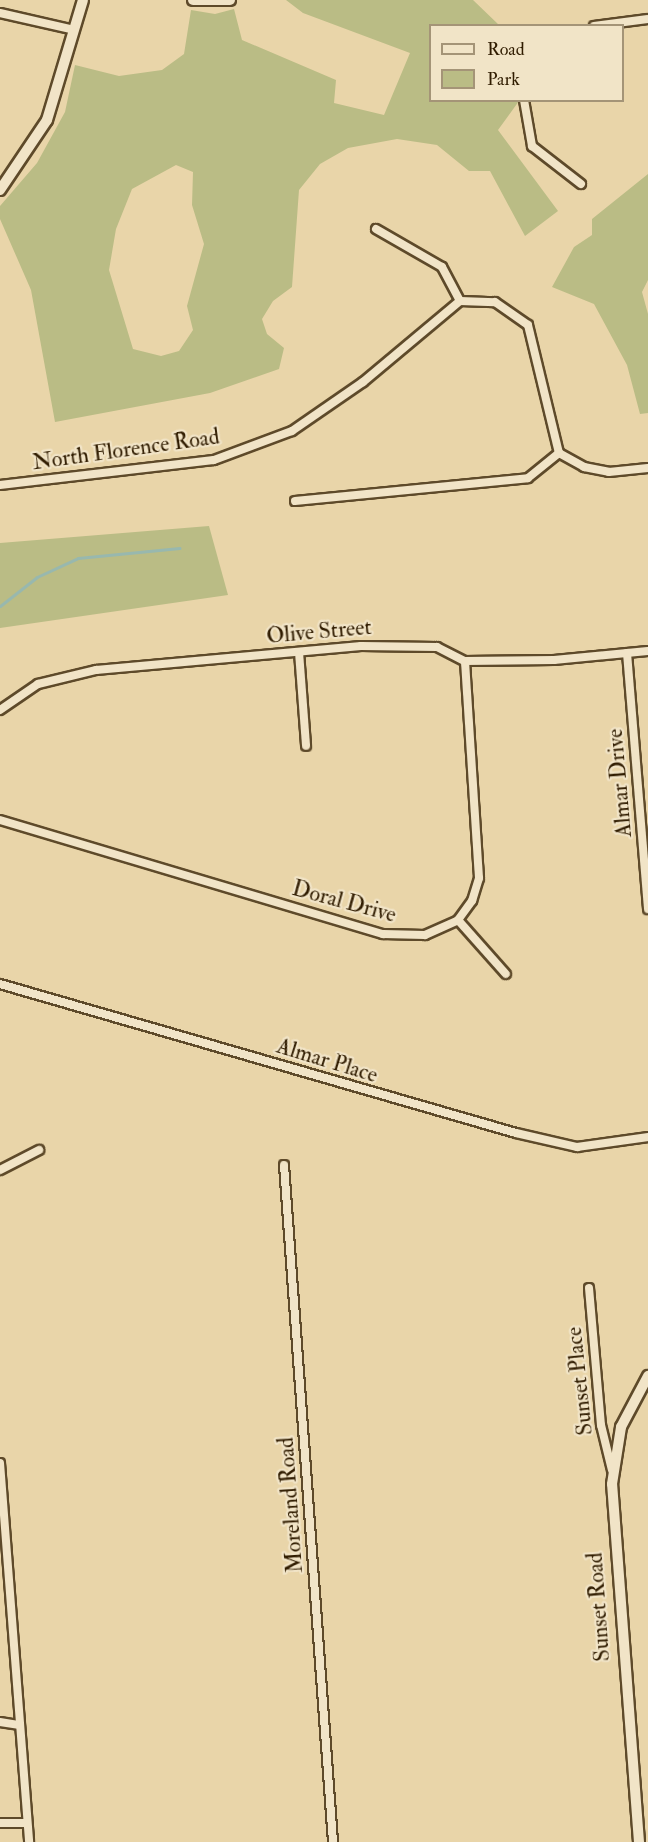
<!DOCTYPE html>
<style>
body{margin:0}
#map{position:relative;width:648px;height:1842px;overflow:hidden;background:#e9d5a9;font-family:"IM FELL Double Pica",serif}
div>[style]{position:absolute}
.green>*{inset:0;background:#babc85}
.stream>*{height:3px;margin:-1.5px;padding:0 1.5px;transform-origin:1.5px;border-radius:1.5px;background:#98b8ae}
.roads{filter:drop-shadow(2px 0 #5e4a2a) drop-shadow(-2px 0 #5e4a2a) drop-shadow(0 2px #5e4a2a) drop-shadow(0 -2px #5e4a2a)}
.minor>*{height:8px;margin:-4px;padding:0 4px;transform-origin:4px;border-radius:4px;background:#f1e4c7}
.tertiary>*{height:10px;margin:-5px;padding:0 5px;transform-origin:5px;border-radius:5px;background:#f1e4c7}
span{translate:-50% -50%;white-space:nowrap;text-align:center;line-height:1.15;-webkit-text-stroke:4.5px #f1e4c7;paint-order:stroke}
.street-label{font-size:22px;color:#301c00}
.legend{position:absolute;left:429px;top:24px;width:195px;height:78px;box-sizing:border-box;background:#f1e4c7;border:2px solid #a49477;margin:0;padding:8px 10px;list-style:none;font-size:18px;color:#301c00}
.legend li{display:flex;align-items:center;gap:12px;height:30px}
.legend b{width:30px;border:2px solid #a49477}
</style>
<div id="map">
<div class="green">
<i style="clip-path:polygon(evenodd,286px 0,473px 0,499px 25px,430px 26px,430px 100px,519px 101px,498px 130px,558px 211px,525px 236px,490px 171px,469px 171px,437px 145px,397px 139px,348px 148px,320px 164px,299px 190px,292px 287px,273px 301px,262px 319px,267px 334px,284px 348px,279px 369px,210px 393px,55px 422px,31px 290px,0 219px,0 206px,37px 163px,65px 112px,75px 65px,119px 76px,162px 70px,184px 54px,191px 10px,215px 14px,234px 9px,242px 40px,336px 80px,334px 103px,384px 115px,410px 53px,303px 13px,286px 0,176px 165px,193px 172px,192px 205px,204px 244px,187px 306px,193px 330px,179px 351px,161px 356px,133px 349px,109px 270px,116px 229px,132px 189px,176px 165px)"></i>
<i style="clip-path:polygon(648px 174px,648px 280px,642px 292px,648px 314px,648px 413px,640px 414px,627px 365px,594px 304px,552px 287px,574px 247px,592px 235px,592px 219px)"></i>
<i style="clip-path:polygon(209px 526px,228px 595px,0 628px,0 543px)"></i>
</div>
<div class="stream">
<i style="left:0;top:606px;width:47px;rotate:-38.1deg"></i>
<i style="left:37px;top:577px;width:45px;rotate:-24.9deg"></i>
<i style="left:78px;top:558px;width:102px;rotate:-5.6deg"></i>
</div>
<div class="roads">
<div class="minor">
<i style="left:0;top:13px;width:76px;rotate:12.9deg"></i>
<i style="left:594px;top:26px;width:54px;rotate:-7.4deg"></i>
<i style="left:524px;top:100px;width:47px;rotate:80.1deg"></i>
<i style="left:532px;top:146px;width:62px;rotate:37.8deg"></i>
<i style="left:376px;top:229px;width:76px;rotate:29.9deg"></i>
<i style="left:442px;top:267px;width:38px;rotate:62deg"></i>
<i style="left:460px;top:301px;width:35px;rotate:2deg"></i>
<i style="left:495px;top:302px;width:40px;rotate:34.9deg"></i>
<i style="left:528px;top:325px;width:132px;rotate:76.4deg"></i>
<i style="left:0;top:485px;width:215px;rotate:-6.7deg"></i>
<i style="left:214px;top:460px;width:83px;rotate:-20.4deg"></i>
<i style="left:292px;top:431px;width:86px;rotate:-34.6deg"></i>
<i style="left:363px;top:382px;width:126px;rotate:-39.9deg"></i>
<i style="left:295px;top:501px;width:234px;rotate:-5.6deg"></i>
<i style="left:528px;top:478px;width:40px;rotate:-39deg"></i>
<i style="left:559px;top:453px;width:29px;rotate:29deg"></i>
<i style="left:584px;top:467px;width:25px;rotate:11deg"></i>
<i style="left:609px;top:472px;width:39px;rotate:-6deg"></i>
<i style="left:299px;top:652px;width:94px;rotate:85.7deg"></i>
<i style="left:627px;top:653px;width:257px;rotate:85.3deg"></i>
<i style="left:0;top:710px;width:46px;rotate:-34.4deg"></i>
<i style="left:38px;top:684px;width:60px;rotate:-13.6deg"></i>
<i style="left:96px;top:670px;width:266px;rotate:-5.2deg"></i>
<i style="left:361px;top:646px;width:76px;rotate:0.8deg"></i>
<i style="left:437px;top:647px;width:31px;rotate:27deg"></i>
<i style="left:465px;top:661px;width:89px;rotate:-0.6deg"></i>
<i style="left:554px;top:660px;width:94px;rotate:-5.5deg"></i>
<i style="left:0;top:820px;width:400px;rotate:16.6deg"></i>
<i style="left:383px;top:934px;width:42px;rotate:1.4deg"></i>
<i style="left:425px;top:935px;width:36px;rotate:-24deg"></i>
<i style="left:458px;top:920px;width:24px;rotate:-54deg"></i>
<i style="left:472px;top:901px;width:24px;rotate:-73deg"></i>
<i style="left:479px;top:878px;width:217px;rotate:-93.7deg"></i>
<i style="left:458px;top:920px;width:72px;rotate:48.4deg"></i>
<i style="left:0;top:984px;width:537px;rotate:16.11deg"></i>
<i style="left:516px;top:1133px;width:63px;rotate:12.9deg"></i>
<i style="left:577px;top:1147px;width:72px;rotate:-8deg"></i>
<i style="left:284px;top:1165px;width:679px;rotate:85.86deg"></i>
<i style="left:0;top:1170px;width:44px;rotate:-27.1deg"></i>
<i style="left:589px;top:1288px;width:138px;rotate:85deg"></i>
<i style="left:601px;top:1425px;width:46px;rotate:76.3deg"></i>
<i style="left:0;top:1463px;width:380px;rotate:85.6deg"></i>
<i style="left:0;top:1722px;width:20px;rotate:9deg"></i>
<i style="left:0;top:1823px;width:27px"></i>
</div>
<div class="tertiary">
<i style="left:193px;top:0;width:37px"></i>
<i style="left:0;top:190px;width:84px;rotate:-56.1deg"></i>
<i style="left:47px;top:120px;width:125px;rotate:-73.3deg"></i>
<i style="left:639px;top:1842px;width:359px;rotate:-94.3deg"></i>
<i style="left:612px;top:1484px;width:58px;rotate:-81deg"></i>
<i style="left:621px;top:1427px;width:58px;rotate:-62.1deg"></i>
</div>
</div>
<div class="street-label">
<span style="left:126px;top:450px;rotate:-8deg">North Florence Road</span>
<span style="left:319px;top:632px;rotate:-5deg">Olive Street</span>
<span style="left:620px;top:783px;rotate:-95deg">Almar Drive</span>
<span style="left:344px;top:902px;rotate:15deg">Doral Drive</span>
<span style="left:327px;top:1061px;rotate:17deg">Almar Place</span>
<span style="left:580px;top:1381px;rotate:-96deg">Sunset Place</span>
<span style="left:291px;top:1505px;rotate:-94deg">Moreland Road</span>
<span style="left:599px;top:1607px;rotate:-94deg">Sunset Road</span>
</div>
<ul class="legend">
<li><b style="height:8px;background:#f1e4c7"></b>Road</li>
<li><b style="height:16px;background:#babc85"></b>Park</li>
</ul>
</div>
